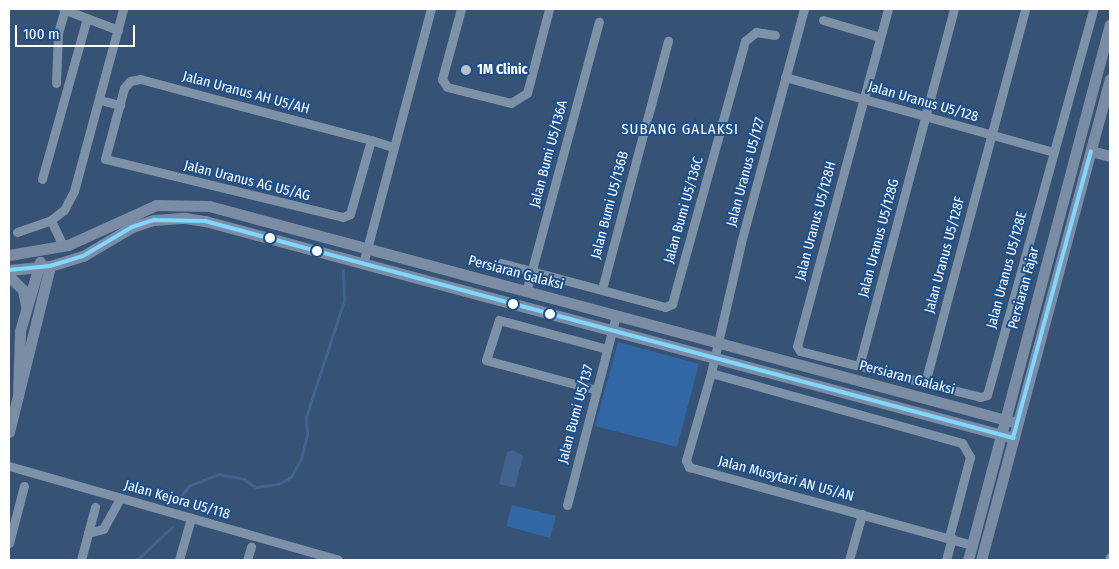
<!DOCTYPE html>
<style>
body{margin:0}
#map{position:relative;width:1119px;height:569px;overflow:hidden;background:#365274;font-family:"Fira Sans Condensed",sans-serif}
div>[style]{position:absolute}
.green>*{inset:0;background:#3167a4}
.water>*{inset:0;background:#40648f}
.stream>*{height:2.5px;margin:-1.25px;padding:0 1.25px;transform-origin:1.25px;border-radius:1.25px;background:#40648f}
.street>*{height:9px;margin:-4.5px;padding:0 4.5px;transform-origin:4.5px;border-radius:4.5px;background:#7d92a7}
.secondary>*{height:11px;margin:-5.5px;padding:0 5.5px;transform-origin:5.5px;border-radius:5.5px;background:#7a8da4}
.bus-1>*{height:4px;margin:-2px;padding:0 2px;transform-origin:2px;border-radius:2px;background:#80d7ff}
.dots>*{width:14px;height:14px;translate:-50% -50%;box-sizing:border-box;border:2px solid #1d508d;border-radius:50%}
span{translate:-50% -50%;white-space:nowrap;text-align:center;line-height:1.15;-webkit-text-stroke:4px #1d508d;paint-order:stroke}
.poi-label{font-size:14px;color:#fff;font-weight:700}
.left{translate:0 -50%;text-align:left}
.street-label{font-size:14px;color:#fff}
.neighbourhood-label{font-size:15px;color:#fff;letter-spacing:1px}
.frame{position:absolute;inset:0;border:10px solid #fff;pointer-events:none}
.scale{position:absolute;left:15px;top:25px;width:120px;height:22px;box-sizing:border-box;border:2px solid #fff;border-top:0;padding-left:6px;font-size:15px;line-height:18px;white-space:nowrap;color:#fff;-webkit-text-stroke:4px #1d508d;paint-order:stroke}
</style>
<div id="map">
<div class="green">
<i style="clip-path:polygon(618px 342px,699px 364px,677px 447px,595px 426px)"></i>
<i style="clip-path:polygon(512px 505px,556px 516px,550px 538px,506px 526px)"></i>
</div>
<div class="water">
<i style="clip-path:polygon(513px 450px,523px 456px,515px 488px,499px 484px,507px 452px)"></i>
</div>
<div class="stream">
<i style="left:178px;top:500px;width:18px;rotate:-52deg"></i>
<i style="left:189px;top:486px;width:32px;rotate:-22deg"></i>
<i style="left:219px;top:474px;width:25px;rotate:11deg"></i>
<i style="left:244px;top:479px;width:14px;rotate:34deg"></i>
<i style="left:256px;top:487px;width:22px;rotate:-8deg"></i>
<i style="left:278px;top:484px;width:15px;rotate:-28deg"></i>
<i style="left:291px;top:477px;width:21px;rotate:-61deg"></i>
<i style="left:301px;top:459px;width:25px;rotate:-76deg"></i>
<i style="left:307px;top:435px;width:18px;rotate:-93deg"></i>
<i style="left:306px;top:417px;width:122px;rotate:-71.9deg"></i>
<i style="left:344px;top:301px;width:30px;rotate:-92deg"></i>
<i style="left:137px;top:560px;width:48px;rotate:-43.3deg"></i>
</div>
<div class="street">
<i style="left:63px;top:9px;width:59px;rotate:20.9deg"></i>
<i style="left:461px;top:9px;width:73px;rotate:105.2deg"></i>
<i style="left:442px;top:79px;width:9px;rotate:58deg"></i>
<i style="left:447px;top:87px;width:66px;rotate:14deg"></i>
<i style="left:511px;top:103px;width:19px;rotate:-32deg"></i>
<i style="left:527px;top:93px;width:87px;rotate:-75.3deg"></i>
<i style="left:804px;top:9px;width:242px;rotate:105.1deg"></i>
<i style="left:741px;top:243px;width:133px;rotate:103deg"></i>
<i style="left:711px;top:373px;width:261px;rotate:15.6deg"></i>
<i style="left:962px;top:443px;width:16px;rotate:60deg"></i>
<i style="left:970px;top:457px;width:83px;rotate:104.7deg"></i>
<i style="left:888px;top:9px;width:349px;rotate:105.1deg"></i>
<i style="left:797px;top:346px;width:6px;rotate:59deg"></i>
<i style="left:800px;top:351px;width:186px;rotate:14.3deg"></i>
<i style="left:980px;top:397px;width:7px;rotate:-16deg"></i>
<i style="left:987px;top:395px;width:400px;rotate:-74.6deg"></i>
<i style="left:823px;top:20px;width:59px;rotate:16.6deg"></i>
<i style="left:785px;top:77px;width:279px;rotate:15.6deg"></i>
<i style="left:56px;top:83px;width:50px;rotate:-87.7deg"></i>
<i style="left:58px;top:33px;width:25px;rotate:-74deg"></i>
<i style="left:100px;top:100px;width:21px;rotate:14deg"></i>
<i style="left:371px;top:140px;width:77px;rotate:105.8deg"></i>
<i style="left:350px;top:214px;width:8px;rotate:157deg"></i>
<i style="left:343px;top:217px;width:245px;rotate:-166.3deg"></i>
<i style="left:105px;top:159px;width:73px;rotate:-75deg"></i>
<i style="left:124px;top:88px;width:9px;rotate:-49deg"></i>
<i style="left:130px;top:81px;width:10px;rotate:-11deg"></i>
<i style="left:140px;top:79px;width:109px;rotate:14.9deg"></i>
<i style="left:245px;top:107px;width:130px;rotate:14.7deg"></i>
<i style="left:371px;top:140px;width:23px;rotate:18deg"></i>
<i style="left:42px;top:179px;width:167px;rotate:-74.4deg"></i>
<i style="left:17px;top:232px;width:36px;rotate:-19deg"></i>
<i style="left:63px;top:246px;width:29px;rotate:-115deg"></i>
<i style="left:51px;top:220px;width:16px;rotate:-38deg"></i>
<i style="left:64px;top:210px;width:21px;rotate:-62deg"></i>
<i style="left:74px;top:191px;width:188px;rotate:-74.9deg"></i>
<i style="left:501px;top:263px;width:170px;rotate:15deg"></i>
<i style="left:665px;top:307px;width:8px;rotate:-23deg"></i>
<i style="left:672px;top:304px;width:273px;rotate:-74.5deg"></i>
<i style="left:745px;top:41px;width:14px;rotate:-39deg"></i>
<i style="left:756px;top:32px;width:19px;rotate:9deg"></i>
<i style="left:363px;top:264px;width:264px;rotate:-75.1deg"></i>
<i style="left:602px;top:289px;width:257px;rotate:-75.1deg"></i>
<i style="left:526px;top:292px;width:280px;rotate:-74.9deg"></i>
<i style="left:859px;top:366px;width:369px;rotate:-75.1deg"></i>
<i style="left:711px;top:373px;width:91px;rotate:106deg"></i>
<i style="left:686px;top:460px;width:8px;rotate:67deg"></i>
<i style="left:689px;top:467px;width:294px;rotate:15.4deg"></i>
<i style="left:925px;top:383px;width:387px;rotate:-75deg"></i>
<i style="left:597px;top:390px;width:115px;rotate:-164.9deg"></i>
<i style="left:486px;top:360px;width:42px;rotate:-72deg"></i>
<i style="left:499px;top:320px;width:112px;rotate:15deg"></i>
<i style="left:9px;top:466px;width:342px;rotate:15.9deg"></i>
<i style="left:567px;top:505px;width:195px;rotate:-75.5deg"></i>
<i style="left:88px;top:533px;width:16px;rotate:-15deg"></i>
<i style="left:103px;top:529px;width:35px;rotate:-61deg"></i>
<i style="left:9px;top:543px;width:59px;rotate:-75.3deg"></i>
<i style="left:81px;top:560px;width:55px;rotate:-75.2deg"></i>
<i style="left:179px;top:560px;width:44px;rotate:-74.1deg"></i>
<i style="left:247px;top:560px;width:14px;rotate:-73deg"></i>
<i style="left:849px;top:560px;width:48px;rotate:-74.2deg"></i>
<i style="left:946px;top:560px;width:23px;rotate:-75deg"></i>
<i style="left:1109px;top:560px;width:3px;rotate:-72deg"></i>
</div>
<div class="secondary">
<i style="left:1091px;top:151px;width:20px;rotate:15deg"></i>
<i style="left:9px;top:255px;width:60px;rotate:-9.6deg"></i>
<i style="left:68px;top:245px;width:97px;rotate:-24.4deg"></i>
<i style="left:156px;top:205px;width:53px;rotate:1.1deg"></i>
<i style="left:209px;top:206px;width:837px;rotate:15.03deg"></i>
<i style="left:9px;top:270px;width:41px;rotate:-5.6deg"></i>
<i style="left:50px;top:266px;width:34px;rotate:-17deg"></i>
<i style="left:83px;top:256px;width:57px;rotate:-30.6deg"></i>
<i style="left:132px;top:227px;width:23px;rotate:-18deg"></i>
<i style="left:154px;top:220px;width:31px;rotate:-4deg"></i>
<i style="left:185px;top:218px;width:20px;rotate:9deg"></i>
<i style="left:205px;top:221px;width:837px;rotate:15.03deg"></i>
<i style="left:9px;top:276px;width:20px;rotate:45deg"></i>
<i style="left:23px;top:290px;width:15px;rotate:79deg"></i>
<i style="left:18px;top:396px;width:65px;rotate:-88.2deg"></i>
<i style="left:20px;top:331px;width:72px;rotate:-73.8deg"></i>
<i style="left:9px;top:432px;width:171px;rotate:-76.1deg"></i>
<i style="left:968px;top:560px;width:554px;rotate:-75.16deg"></i>
<i style="left:981px;top:560px;width:498px;rotate:-75deg"></i>
</div>
<div class="bus-1">
<i style="left:9px;top:270px;width:41px;rotate:-5.6deg"></i>
<i style="left:50px;top:266px;width:34px;rotate:-17deg"></i>
<i style="left:83px;top:256px;width:57px;rotate:-30.6deg"></i>
<i style="left:132px;top:227px;width:23px;rotate:-18deg"></i>
<i style="left:154px;top:220px;width:51px;rotate:1.1deg"></i>
<i style="left:205px;top:221px;width:837px;rotate:15.03deg"></i>
<i style="left:1013px;top:438px;width:297px;rotate:-74.8deg"></i>
</div>
<div class="dots">
<i style="left:466px;top:70px;background:#b9c2ce"></i>
<i style="left:270px;top:238px;background:#fff"></i>
<i style="left:317px;top:251px;background:#fff"></i>
<i style="left:513px;top:304px;background:#fff"></i>
<i style="left:550px;top:314px;background:#fff"></i>
</div>
<div class="poi-label">
<span class="left" style="left:477px;top:70px">1M Clinic</span>
</div>
<div class="street-label">
<span style="left:246px;top:93px;rotate:15deg">Jalan Uranus AH U5/AH</span>
<span style="left:923px;top:102px;rotate:16deg">Jalan Uranus U5/128</span>
<span style="left:549px;top:154px;rotate:-75deg">Jalan Bumi U5/136A</span>
<span style="left:746px;top:172px;rotate:-75deg">Jalan Uranus U5/127</span>
<span style="left:247px;top:181px;rotate:14deg">Jalan Uranus AG U5/AG</span>
<span style="left:610px;top:205px;rotate:-75deg">Jalan Bumi U5/136B</span>
<span style="left:684px;top:210px;rotate:-74deg">Jalan Bumi U5/136C</span>
<span style="left:816px;top:221px;rotate:-75deg">Jalan Uranus U5/128H</span>
<span style="left:879px;top:238px;rotate:-75deg">Jalan Uranus U5/128G</span>
<span style="left:945px;top:255px;rotate:-75deg">Jalan Uranus U5/128F</span>
<span style="left:1007px;top:270px;rotate:-75deg">Jalan Uranus U5/128E</span>
<span style="left:516px;top:273px;rotate:15deg">Persiaran Galaksi</span>
<span style="left:1024px;top:288px;rotate:-75deg">Persiaran Fajar</span>
<span style="left:907px;top:378px;rotate:15deg">Persiaran Galaksi</span>
<span style="left:576px;top:414px;rotate:-75deg">Jalan Bumi U5/137</span>
<span style="left:786px;top:479px;rotate:15deg">Jalan Musytari AN U5/AN</span>
<span style="left:177px;top:500px;rotate:16deg">Jalan Kejora U5/118</span>
</div>
<div class="neighbourhood-label">
<span style="left:680px;top:130px">SUBANG GALAKSI</span>
</div>
<div class="frame"></div>
<div class="scale">100 m</div>
</div>
